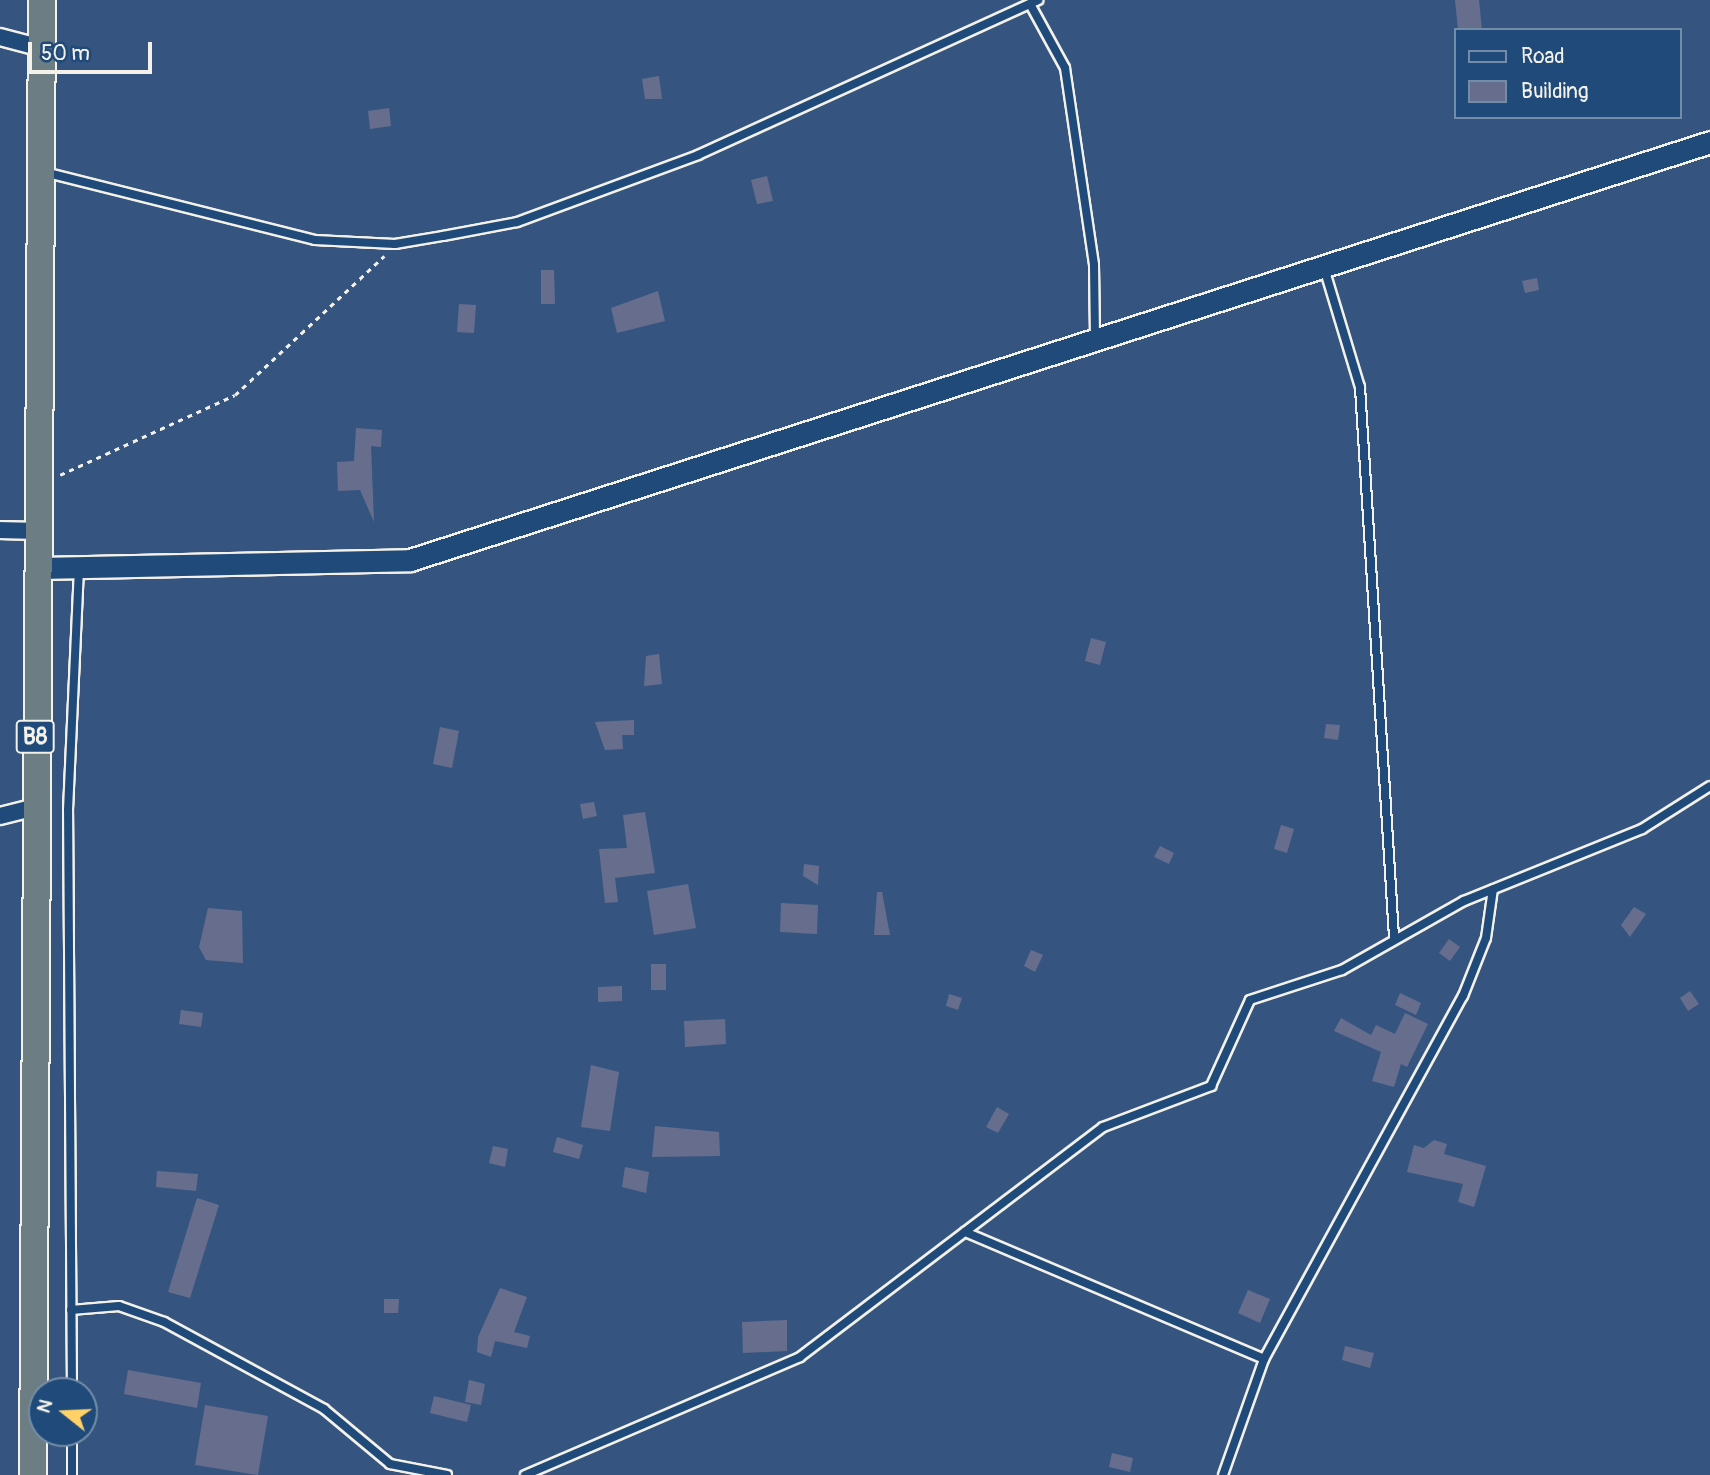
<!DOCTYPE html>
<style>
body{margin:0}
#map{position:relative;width:1710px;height:1475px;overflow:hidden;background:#355580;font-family:Pangolin,sans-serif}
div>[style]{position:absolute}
.building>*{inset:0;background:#676e8d}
.path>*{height:2.5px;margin-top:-1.25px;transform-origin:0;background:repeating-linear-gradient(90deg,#f4f1e8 0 5px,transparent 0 10px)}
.roads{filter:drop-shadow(2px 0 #f4f1e8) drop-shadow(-2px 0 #f4f1e8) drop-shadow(0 2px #f4f1e8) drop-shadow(0 -2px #f4f1e8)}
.service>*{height:8px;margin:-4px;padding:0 4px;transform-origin:4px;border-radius:4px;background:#1f4a7a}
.minor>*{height:16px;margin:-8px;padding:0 8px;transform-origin:8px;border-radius:8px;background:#1f4a7a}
.secondary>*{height:21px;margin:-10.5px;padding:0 10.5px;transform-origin:10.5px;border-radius:10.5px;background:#1f4a7a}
.trunk>*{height:26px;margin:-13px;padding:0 13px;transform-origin:13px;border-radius:13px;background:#6d7d84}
span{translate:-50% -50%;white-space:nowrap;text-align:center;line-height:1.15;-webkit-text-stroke:7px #1f4a7a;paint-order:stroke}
.shield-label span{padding:2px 5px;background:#1f4a7a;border:2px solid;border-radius:5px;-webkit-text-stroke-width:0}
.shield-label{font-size:23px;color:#f4f1e8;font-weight:700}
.legend{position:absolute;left:1454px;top:28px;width:228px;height:91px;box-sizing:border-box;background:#1f4a7a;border:2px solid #748da6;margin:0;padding:9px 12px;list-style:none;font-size:21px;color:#f4f1e8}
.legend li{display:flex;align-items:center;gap:14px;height:35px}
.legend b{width:35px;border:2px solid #748da6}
.north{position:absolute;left:28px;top:1377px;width:70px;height:70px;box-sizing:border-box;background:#1f4a7a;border:2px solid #748da6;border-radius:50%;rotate:288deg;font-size:19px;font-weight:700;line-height:28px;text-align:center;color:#f4f1e8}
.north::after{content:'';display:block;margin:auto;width:24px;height:32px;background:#ffd166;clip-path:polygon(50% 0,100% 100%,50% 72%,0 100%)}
.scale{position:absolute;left:28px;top:42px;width:124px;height:32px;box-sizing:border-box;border:4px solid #f4f1e8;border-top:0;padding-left:9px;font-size:21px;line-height:24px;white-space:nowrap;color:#f4f1e8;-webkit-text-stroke:5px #1f4a7a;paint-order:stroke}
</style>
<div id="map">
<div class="building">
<i style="clip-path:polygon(1455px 0,1479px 0,1482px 30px,1458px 30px)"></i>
<i style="clip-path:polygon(659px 76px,662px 99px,645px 99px,642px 79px)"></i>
<i style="clip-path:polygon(389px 108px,391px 126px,370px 129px,368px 111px)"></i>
<i style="clip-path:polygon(767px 176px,773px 201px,757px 204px,751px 180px)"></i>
<i style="clip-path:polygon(541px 270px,554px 270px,555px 304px,541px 304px)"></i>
<i style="clip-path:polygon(1537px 278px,1539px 290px,1525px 293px,1522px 281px)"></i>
<i style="clip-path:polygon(658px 291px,665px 321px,617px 333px,611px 308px)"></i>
<i style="clip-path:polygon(459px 304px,476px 305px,474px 333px,457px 332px)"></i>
<i style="clip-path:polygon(356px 428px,382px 430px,381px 447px,371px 446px,374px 522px,360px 490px,338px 491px,337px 462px,354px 461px)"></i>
<i style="clip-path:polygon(1091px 638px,1106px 642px,1100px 665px,1085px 661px)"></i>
<i style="clip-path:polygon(659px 654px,662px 684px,644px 686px,646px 656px)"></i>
<i style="clip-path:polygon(634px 720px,634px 735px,622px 735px,623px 749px,605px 750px,595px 722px)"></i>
<i style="clip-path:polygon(1326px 724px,1340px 725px,1338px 740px,1324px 738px)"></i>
<i style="clip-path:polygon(440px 727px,459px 731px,452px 768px,433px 764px)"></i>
<i style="clip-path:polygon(594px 802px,597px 816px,583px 819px,580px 804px)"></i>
<i style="clip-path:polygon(645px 812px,655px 873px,615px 878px,618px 902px,605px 903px,599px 849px,627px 848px,623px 815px)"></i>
<i style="clip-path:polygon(1281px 825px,1294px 829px,1287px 853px,1274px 849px)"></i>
<i style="clip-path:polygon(1160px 846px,1174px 853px,1169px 864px,1154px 857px)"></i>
<i style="clip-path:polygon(804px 864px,819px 866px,818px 885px,803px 876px)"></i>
<i style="clip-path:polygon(688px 884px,696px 928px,654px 935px,647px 891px)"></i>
<i style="clip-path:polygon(877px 892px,882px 892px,890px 935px,874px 935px)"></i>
<i style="clip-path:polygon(781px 903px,818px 905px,817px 934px,780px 932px)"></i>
<i style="clip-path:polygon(1634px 907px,1646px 914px,1630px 937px,1621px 925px)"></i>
<i style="clip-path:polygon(208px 908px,242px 911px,243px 963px,206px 960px,199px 947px)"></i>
<i style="clip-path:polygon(1449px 939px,1460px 947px,1450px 961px,1439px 953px)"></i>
<i style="clip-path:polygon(1031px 950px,1043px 955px,1035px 972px,1024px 966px)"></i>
<i style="clip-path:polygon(651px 964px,666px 964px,666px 990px,651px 990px)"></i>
<i style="clip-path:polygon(622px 986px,622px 1001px,598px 1002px,598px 987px)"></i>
<i style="clip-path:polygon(1690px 991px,1699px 1004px,1688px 1011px,1680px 998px)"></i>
<i style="clip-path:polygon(1400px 993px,1421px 1003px,1416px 1015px,1395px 1005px)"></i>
<i style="clip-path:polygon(949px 994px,962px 998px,958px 1010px,946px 1006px)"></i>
<i style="clip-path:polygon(181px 1010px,203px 1013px,201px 1027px,179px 1024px)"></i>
<i style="clip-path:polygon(1405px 1013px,1428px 1024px,1407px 1067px,1401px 1064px,1394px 1087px,1372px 1081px,1381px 1052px,1334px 1031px,1341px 1018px,1371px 1035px,1376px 1025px,1395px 1034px)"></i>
<i style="clip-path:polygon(725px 1019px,726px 1044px,685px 1047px,684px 1021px)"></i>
<i style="clip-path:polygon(591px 1065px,619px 1072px,610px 1131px,581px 1127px)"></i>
<i style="clip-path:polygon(997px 1107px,1009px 1114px,998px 1133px,986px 1127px)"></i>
<i style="clip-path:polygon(655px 1126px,719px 1132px,720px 1156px,652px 1157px)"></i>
<i style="clip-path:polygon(557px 1137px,583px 1145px,579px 1159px,553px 1152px)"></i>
<i style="clip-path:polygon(1434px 1140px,1447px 1144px,1444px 1154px,1486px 1166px,1474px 1207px,1458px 1202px,1463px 1184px,1407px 1172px,1414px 1145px,1424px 1148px)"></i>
<i style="clip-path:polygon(493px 1146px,508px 1149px,505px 1167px,489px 1163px)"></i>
<i style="clip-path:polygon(625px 1167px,649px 1172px,646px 1193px,622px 1187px)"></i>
<i style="clip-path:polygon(157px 1171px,198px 1174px,196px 1191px,156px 1187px)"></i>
<i style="clip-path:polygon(197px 1198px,219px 1205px,190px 1298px,168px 1292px)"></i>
<i style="clip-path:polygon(500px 1288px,527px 1297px,514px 1332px,530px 1336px,527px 1348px,495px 1341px,491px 1357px,477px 1352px,478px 1337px)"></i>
<i style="clip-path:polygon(1248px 1290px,1270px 1299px,1260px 1323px,1238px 1313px)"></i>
<i style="clip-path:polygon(384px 1299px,399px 1299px,398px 1313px,384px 1313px)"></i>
<i style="clip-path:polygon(787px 1320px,787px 1351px,743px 1353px,742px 1322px)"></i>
<i style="clip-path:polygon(1345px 1346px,1374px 1353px,1370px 1368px,1342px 1360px)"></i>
<i style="clip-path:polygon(128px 1370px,201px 1383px,197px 1408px,124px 1394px)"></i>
<i style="clip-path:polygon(469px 1380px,485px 1384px,481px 1405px,465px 1402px)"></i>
<i style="clip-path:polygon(434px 1396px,471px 1405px,467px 1422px,430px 1413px)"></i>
<i style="clip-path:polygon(205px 1405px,268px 1416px,258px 1475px,195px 1465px)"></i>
<i style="clip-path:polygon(1112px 1453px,1133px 1458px,1130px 1472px,1109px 1467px)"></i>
</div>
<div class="path">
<i style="left:60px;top:475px;width:192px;rotate:-24.6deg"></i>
<i style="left:235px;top:395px;width:204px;rotate:-43deg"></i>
</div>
<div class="roads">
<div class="service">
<i style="left:1030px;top:4px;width:73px;rotate:61.3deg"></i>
<i style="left:1065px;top:68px;width:199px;rotate:81.6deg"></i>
<i style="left:1094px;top:265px;width:72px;rotate:89.2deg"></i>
<i style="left:44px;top:172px;width:279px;rotate:14.1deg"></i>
<i style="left:315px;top:240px;width:80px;rotate:2.9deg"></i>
<i style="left:395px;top:244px;width:49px;rotate:-9.5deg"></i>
<i style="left:443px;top:236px;width:75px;rotate:-10.7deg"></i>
<i style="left:517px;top:222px;width:193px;rotate:-20.3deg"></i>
<i style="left:698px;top:155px;width:374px;rotate:-24.5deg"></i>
<i style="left:1324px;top:268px;width:124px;rotate:73.2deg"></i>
<i style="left:1360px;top:387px;width:551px;rotate:86.46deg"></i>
<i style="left:965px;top:1232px;width:325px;rotate:23deg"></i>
<i style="left:71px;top:1310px;width:48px;rotate:-4.8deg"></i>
<i style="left:119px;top:1306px;width:48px;rotate:19.6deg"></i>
<i style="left:164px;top:1322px;width:182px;rotate:28.5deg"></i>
<i style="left:324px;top:1409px;width:86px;rotate:39.8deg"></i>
<i style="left:390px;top:1464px;width:58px;rotate:10.9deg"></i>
<i style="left:72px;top:1391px;width:581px;rotate:-90.39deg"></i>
<i style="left:68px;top:810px;width:242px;rotate:-87.4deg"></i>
<i style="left:72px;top:1433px;width:42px;rotate:90deg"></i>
<i style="left:525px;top:1475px;width:299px;rotate:-23.2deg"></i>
<i style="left:800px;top:1357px;width:380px;rotate:-37.2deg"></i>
<i style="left:1103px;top:1127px;width:116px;rotate:-20.8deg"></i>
<i style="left:1211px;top:1086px;width:94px;rotate:-65.6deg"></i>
<i style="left:1250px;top:1000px;width:97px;rotate:-18.1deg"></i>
<i style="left:1342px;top:970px;width:140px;rotate:-29.5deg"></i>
<i style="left:1464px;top:901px;width:192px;rotate:-22deg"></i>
<i style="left:1642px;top:829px;width:80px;rotate:-32.3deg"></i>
<i style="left:1223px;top:1475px;width:123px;rotate:-70.5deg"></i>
<i style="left:1264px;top:1359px;width:414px;rotate:-61.3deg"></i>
<i style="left:1463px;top:996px;width:62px;rotate:-68.4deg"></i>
<i style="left:1486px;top:938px;width:49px;rotate:-81.9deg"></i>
</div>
<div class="minor">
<i style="left:0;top:37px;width:43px;rotate:14.7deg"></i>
<i style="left:0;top:530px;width:41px;rotate:1.4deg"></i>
<i style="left:0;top:816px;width:34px;rotate:-14deg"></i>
</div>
<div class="secondary">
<i style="left:38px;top:568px;width:372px;rotate:-1.2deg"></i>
<i style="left:410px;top:560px;width:1366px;rotate:-17.82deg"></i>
</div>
<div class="trunk">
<i style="left:33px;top:1475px;width:1475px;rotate:-89.65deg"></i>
</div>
</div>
<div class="shield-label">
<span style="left:35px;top:737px">B8</span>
</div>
<ul class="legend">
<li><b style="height:9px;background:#1f4a7a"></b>Road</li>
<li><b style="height:19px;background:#676e8d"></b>Building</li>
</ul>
<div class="north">N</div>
<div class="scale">50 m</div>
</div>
